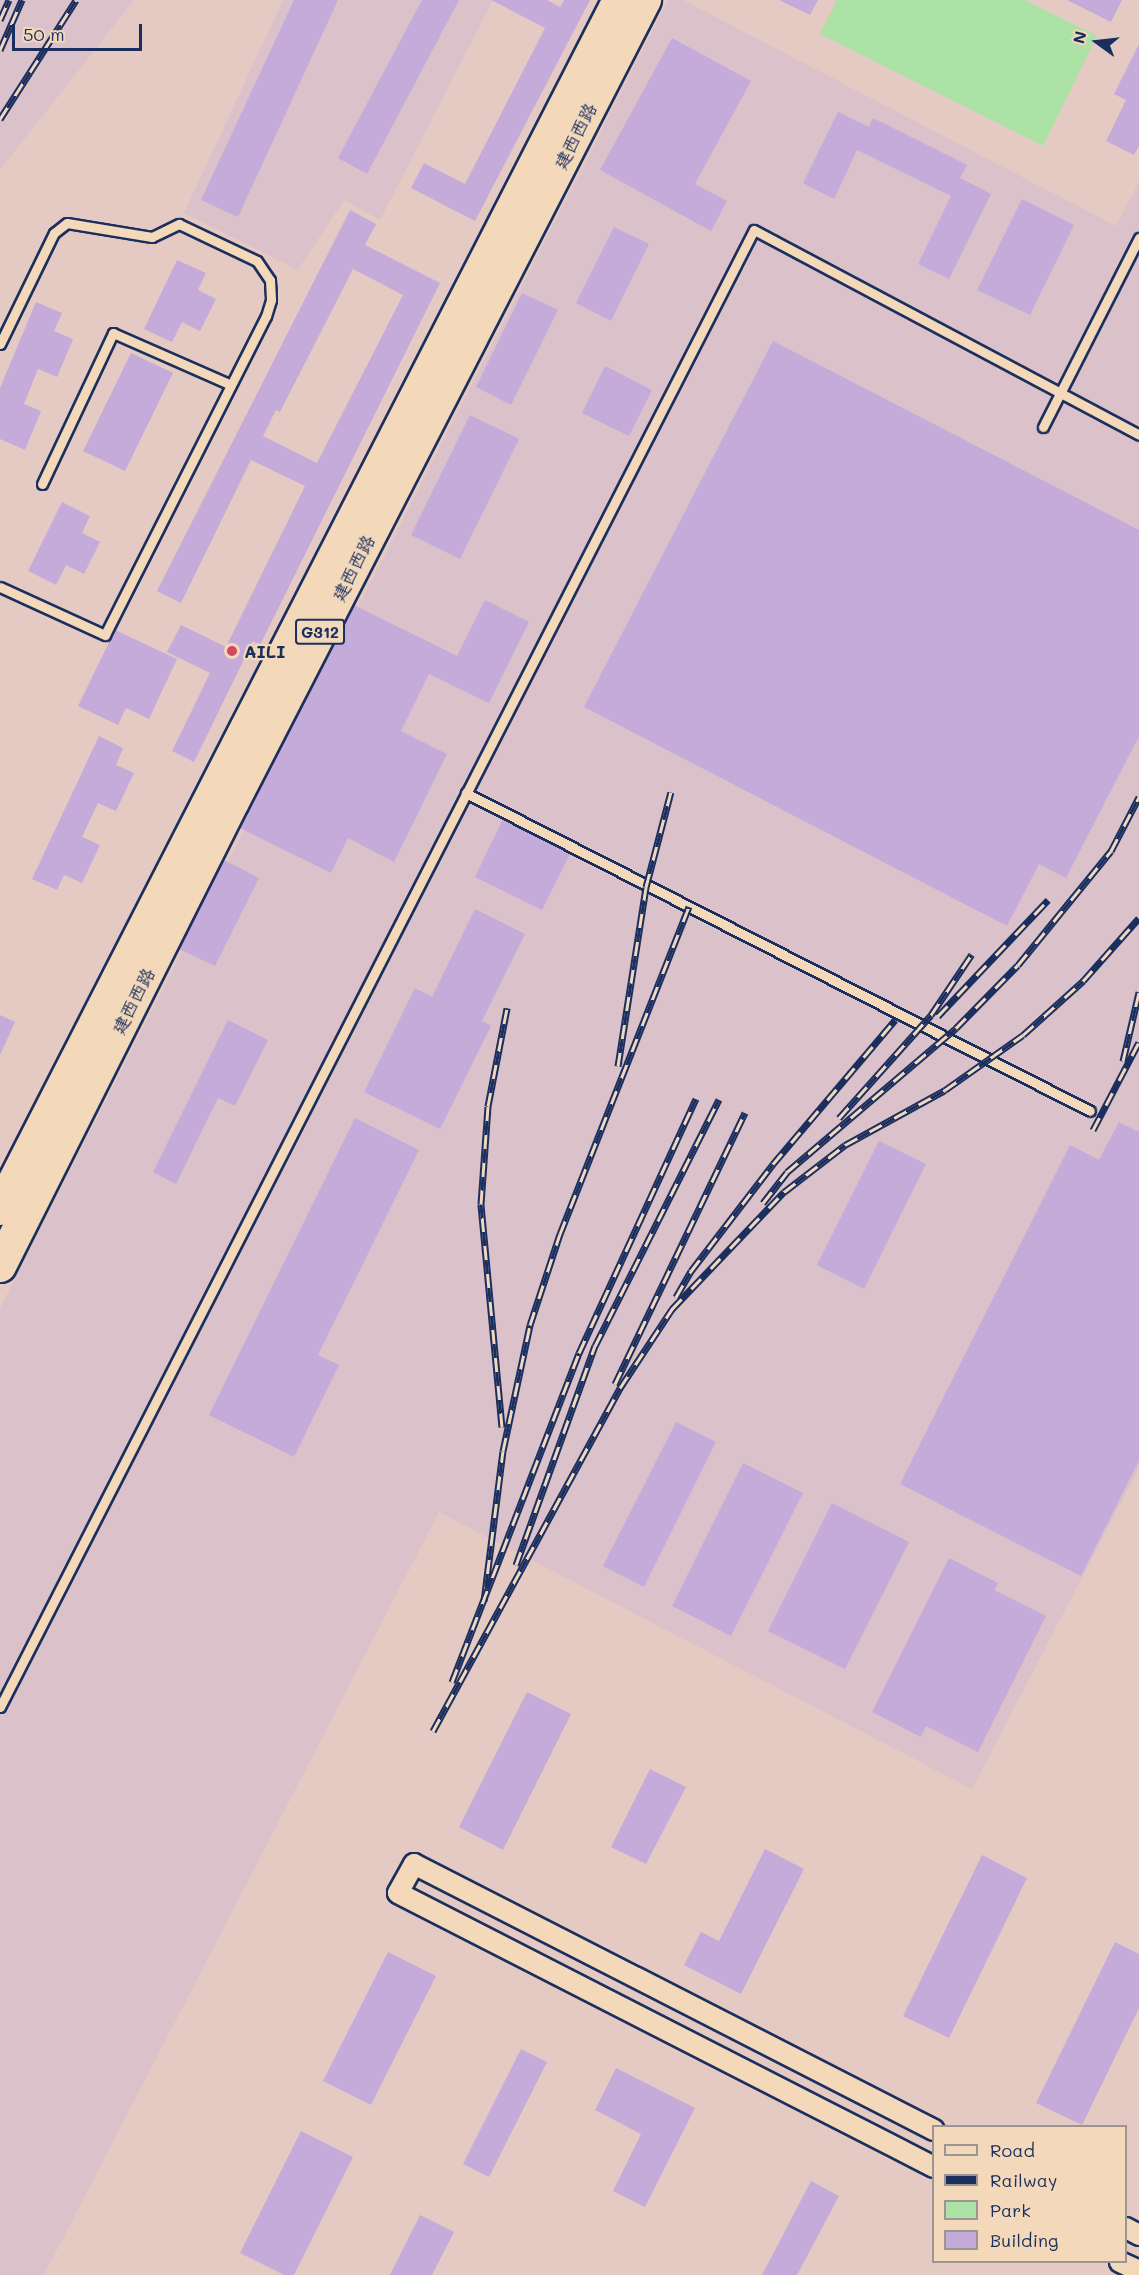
<!DOCTYPE html>
<meta charset="utf-8">
<style>
body{margin:0}
#map{position:relative;width:1139px;height:2275px;overflow:hidden;background:#e5cac3;font-family:Mali,"LXGW WenKai TC",sans-serif}
div>[style]{position:absolute}
.built>*{inset:0;background:#dbc1ca}
.green>*{inset:0;background:#ace2a5}
.building>*{inset:0;background:#c5abd9}
.roads{filter:drop-shadow(2px 0 #1b2f5e) drop-shadow(-2px 0 #1b2f5e) drop-shadow(0 2px #1b2f5e) drop-shadow(0 -2px #1b2f5e)}
.service>*{height:9px;margin:-4.5px;padding:0 4.5px;transform-origin:4.5px;border-radius:4.5px;background:#f3d8ba}
.minor>*{height:20px;margin:-10px;padding:0 10px;transform-origin:10px;border-radius:10px;background:#f3d8ba}
.trunk>*{height:32px;margin:-16px;padding:0 16px;transform-origin:16px;border-radius:16px;background:#f3d8ba}
.rail>*{height:7px;margin-top:-3.5px;transform-origin:0;background:repeating-linear-gradient(90deg,#f3d8ba 0 14px,#1b2f5e 0 28px);box-sizing:border-box;border-block:2px solid #1b2f5e}
.dots>*{width:16px;height:16px;translate:-50% -50%;box-sizing:border-box;border:3px solid #f3d8ba;border-radius:50%}
span{translate:-50% -50%;white-space:nowrap;text-align:center;line-height:1.15;-webkit-text-stroke:4.5px #f3d8ba;paint-order:stroke}
.shield-label span{padding:2px 4px;background:#f3d8ba;border:2px solid;border-radius:4px;-webkit-text-stroke-width:0}
.shield-label{font-size:16px;color:#1b2f5e;font-weight:700}
.street-label{font-size:18px;color:#1b2f5e}
.poi-label{font-size:18px;color:#1b2f5e;font-weight:700}
.left{translate:0 -50%;text-align:left}
.legend{position:absolute;left:932px;top:2125px;width:195px;height:138px;box-sizing:border-box;background:#f3d8ba;border:2px solid #9d9495;margin:0;padding:8px 10px;list-style:none;font-size:18px;color:#1b2f5e}
.legend li{display:flex;align-items:center;gap:12px;height:30px}
.legend b{width:30px;border:2px solid #9d9495}
.north{position:absolute;left:1067px;top:12px;width:60px;height:60px;-webkit-text-stroke:4px #f3d8ba;paint-order:stroke;rotate:285deg;font-size:16px;font-weight:700;line-height:24px;text-align:center;color:#1b2f5e}
.north::after{content:'';display:block;margin:auto;width:21px;height:27px;background:#1b2f5e;clip-path:polygon(50% 0,100% 100%,50% 72%,0 100%)}
.scale{position:absolute;left:12px;top:24px;width:130px;height:27px;box-sizing:border-box;border:3px solid #1b2f5e;border-top:0;padding-left:8px;font-size:18px;line-height:21px;white-space:nowrap;color:#1b2f5e;-webkit-text-stroke:4px #f3d8ba;paint-order:stroke}
</style>
<div id="map">
<div class="built">
<i style="clip-path:polygon(0 0,134px 0,0 170px)"></i>
<i style="clip-path:polygon(283px 0,493px 0,380px 220px,344px 200px,298px 270px,184px 213px)"></i>
<i style="clip-path:polygon(668px 0,683px 0,1116px 226px,1139px 182px,1139px 1468px,972px 1789px,439px 1512px,44px 2275px,0 2275px,0 1308px)"></i>
</div>
<div class="green">
<i style="clip-path:polygon(837px 0,1025px 0,1097px 36px,1043px 146px,820px 34px)"></i>
</div>
<div class="building">
<i style="clip-path:polygon(294px 0,338px 0,238px 217px,201px 200px)"></i>
<i style="clip-path:polygon(422px 0,459px 0,367px 174px,338px 158px)"></i>
<i style="clip-path:polygon(491px 0,547px 0,560px 7px,564px 0,590px 0,475px 221px,411px 188px,424px 163px,465px 184px,545px 28px)"></i>
<i style="clip-path:polygon(779px 0,818px 0,810px 15px)"></i>
<i style="clip-path:polygon(1067px 0,1122px 0,1111px 22px)"></i>
<i style="clip-path:polygon(672px 38px,751px 81px,695px 184px,727px 201px,711px 231px,600px 170px)"></i>
<i style="clip-path:polygon(1139px 44px,1139px 146px,1134px 155px,1106px 141px,1126px 100px,1114px 94px)"></i>
<i style="clip-path:polygon(838px 112px,869px 127px,873px 118px,967px 165px,960px 178px,991px 194px,949px 279px,918px 264px,951px 196px,857px 150px,834px 199px,803px 183px)"></i>
<i style="clip-path:polygon(1022px 199px,1074px 225px,1030px 315px,977px 290px)"></i>
<i style="clip-path:polygon(evenodd,350px 210px,376px 224px,365px 245px,440px 283px,260px 645px,253px 641px,194px 762px,172px 751px,210px 673px,167px 652px,181px 625px,226px 647px,305px 486px,251px 460px,181px 603px,157px 591px,350px 210px,353px 269px,403px 295px,317px 463px,263px 436px,276px 410px,280px 412px,353px 269px)"></i>
<i style="clip-path:polygon(614px 227px,649px 244px,611px 321px,576px 303px)"></i>
<i style="clip-path:polygon(177px 260px,206px 273px,198px 290px,216px 299px,200px 331px,182px 322px,172px 342px,144px 329px)"></i>
<i style="clip-path:polygon(522px 293px,558px 310px,511px 405px,476px 387px)"></i>
<i style="clip-path:polygon(36px 302px,62px 313px,54px 331px,73px 339px,57px 377px,38px 369px,24px 404px,41px 411px,25px 450px,0 439px,0 388px)"></i>
<i style="clip-path:polygon(773px 341px,1139px 530px,1139px 736px,1066px 878px,1039px 864px,1007px 926px,584px 707px)"></i>
<i style="clip-path:polygon(131px 353px,173px 373px,125px 471px,83px 451px)"></i>
<i style="clip-path:polygon(605px 366px,652px 390px,629px 436px,582px 413px)"></i>
<i style="clip-path:polygon(470px 415px,519px 439px,460px 559px,411px 535px)"></i>
<i style="clip-path:polygon(62px 502px,90px 516px,82px 533px,100px 542px,84px 574px,66px 565px,56px 585px,28px 571px)"></i>
<i style="clip-path:polygon(485px 600px,529px 622px,489px 703px,429px 674px,401px 731px,447px 754px,394px 862px,348px 838px,331px 873px,240px 828px,354px 605px,457px 656px)"></i>
<i style="clip-path:polygon(115px 630px,177px 659px,149px 719px,126px 708px,118px 725px,78px 706px)"></i>
<i style="clip-path:polygon(99px 736px,123px 748px,116px 765px,134px 773px,116px 811px,98px 803px,82px 837px,100px 845px,82px 883px,64px 875px,57px 890px,32px 879px)"></i>
<i style="clip-path:polygon(503px 819px,570px 854px,542px 910px,475px 877px)"></i>
<i style="clip-path:polygon(224px 860px,259px 878px,215px 966px,179px 949px)"></i>
<i style="clip-path:polygon(475px 909px,525px 934px,482px 1021px,491px 1026px,440px 1129px,364px 1092px,415px 988px,432px 997px)"></i>
<i style="clip-path:polygon(0 1015px,15px 1022px,0 1055px)"></i>
<i style="clip-path:polygon(228px 1020px,268px 1040px,235px 1106px,218px 1098px,176px 1184px,153px 1172px)"></i>
<i style="clip-path:polygon(355px 1118px,419px 1150px,318px 1355px,339px 1365px,294px 1457px,209px 1415px)"></i>
<i style="clip-path:polygon(1119px 1122px,1139px 1132px,1139px 1461px,1081px 1576px,900px 1484px,1070px 1145px,1099px 1160px)"></i>
<i style="clip-path:polygon(879px 1141px,926px 1164px,864px 1289px,817px 1265px)"></i>
<i style="clip-path:polygon(676px 1422px,716px 1442px,644px 1587px,603px 1566px)"></i>
<i style="clip-path:polygon(743px 1463px,803px 1493px,731px 1636px,672px 1606px)"></i>
<i style="clip-path:polygon(832px 1503px,909px 1542px,845px 1669px,768px 1631px)"></i>
<i style="clip-path:polygon(949px 1558px,998px 1583px,994px 1590px,1046px 1616px,978px 1752px,926px 1726px,921px 1737px,872px 1712px)"></i>
<i style="clip-path:polygon(527px 1692px,571px 1714px,503px 1850px,459px 1827px)"></i>
<i style="clip-path:polygon(650px 1769px,686px 1787px,646px 1864px,611px 1847px)"></i>
<i style="clip-path:polygon(765px 1849px,804px 1869px,741px 1994px,684px 1965px,701px 1932px,719px 1941px)"></i>
<i style="clip-path:polygon(982px 1855px,1027px 1878px,949px 2038px,903px 2016px)"></i>
<i style="clip-path:polygon(1115px 1942px,1139px 1954px,1139px 2008px,1082px 2125px,1036px 2103px)"></i>
<i style="clip-path:polygon(388px 1952px,436px 1976px,371px 2105px,323px 2081px)"></i>
<i style="clip-path:polygon(521px 2049px,547px 2062px,489px 2177px,463px 2164px)"></i>
<i style="clip-path:polygon(616px 2068px,695px 2108px,645px 2207px,613px 2191px,641px 2134px,595px 2110px)"></i>
<i style="clip-path:polygon(301px 2131px,353px 2157px,294px 2275px,284px 2275px,240px 2253px)"></i>
<i style="clip-path:polygon(811px 2181px,839px 2196px,797px 2275px,762px 2275px)"></i>
<i style="clip-path:polygon(420px 2215px,454px 2232px,432px 2275px,390px 2275px)"></i>
</div>
<div class="roads">
<div class="service">
<i style="left:0;top:344px;width:123px;rotate:-64.1deg"></i>
<i style="left:54px;top:233px;width:16px;rotate:-38deg"></i>
<i style="left:67px;top:223px;width:86px;rotate:9.4deg"></i>
<i style="left:152px;top:237px;width:30px;rotate:-26deg"></i>
<i style="left:179px;top:224px;width:86px;rotate:25.4deg"></i>
<i style="left:257px;top:261px;width:23px;rotate:56deg"></i>
<i style="left:270px;top:280px;width:20px;rotate:87deg"></i>
<i style="left:271px;top:300px;width:17px;rotate:107deg"></i>
<i style="left:266px;top:316px;width:357px;rotate:116.8deg"></i>
<i style="left:105px;top:635px;width:115px;rotate:-155.4deg"></i>
<i style="left:1043px;top:427px;width:212px;rotate:-63.1deg"></i>
<i style="left:42px;top:484px;width:167px;rotate:-64.8deg"></i>
<i style="left:113px;top:333px;width:127px;rotate:23.7deg"></i>
<i style="left:466px;top:793px;width:700px;rotate:27deg"></i>
<i style="left:0;top:1707px;width:1658px;rotate:-62.96deg"></i>
<i style="left:754px;top:230px;width:436px;rotate:28deg"></i>
</div>
<div class="minor">
<i style="left:934px;top:2130px;width:584px;rotate:-152.91deg"></i>
<i style="left:414px;top:1864px;width:33px;rotate:119deg"></i>
<i style="left:398px;top:1893px;width:602px;rotate:27.08deg"></i>
<i style="left:1126px;top:2228px;width:15px;rotate:28deg"></i>
<i style="left:1120px;top:2262px;width:21px;rotate:25deg"></i>
</div>
<div class="trunk">
<i style="left:0;top:1209px;width:1358px;rotate:-62.89deg"></i>
<i style="left:0;top:1266px;width:519px;rotate:-63.34deg"></i>
<i style="left:233px;top:802px;width:902px;rotate:-62.81deg"></i>
</div>
</div>
<div class="rail">
<i style="left:0;top:20px;width:22px;rotate:-66deg"></i>
<i style="left:0;top:50px;width:55px;rotate:-66.3deg"></i>
<i style="left:0;top:119px;width:141px;rotate:-57.4deg"></i>
<i style="left:938px;top:1016px;width:160px;rotate:-46.5deg"></i>
<i style="left:1123px;top:1061px;width:71px;rotate:-76.9deg"></i>
<i style="left:618px;top:1066px;width:181px;rotate:-81.1deg"></i>
<i style="left:646px;top:887px;width:98px;rotate:-75.3deg"></i>
<i style="left:839px;top:1118px;width:138px;rotate:-48.2deg"></i>
<i style="left:931px;top:1015px;width:73px;rotate:-56.1deg"></i>
<i style="left:1093px;top:1130px;width:99px;rotate:-62.4deg"></i>
<i style="left:763px;top:1203px;width:39px;rotate:-52deg"></i>
<i style="left:787px;top:1172px;width:222px;rotate:-40.4deg"></i>
<i style="left:956px;top:1028px;width:88px;rotate:-45.5deg"></i>
<i style="left:1018px;top:965px;width:147px;rotate:-50.8deg"></i>
<i style="left:1111px;top:851px;width:61px;rotate:-62.6deg"></i>
<i style="left:676px;top:1297px;width:30px;rotate:-60deg"></i>
<i style="left:691px;top:1271px;width:135px;rotate:-52.5deg"></i>
<i style="left:773px;top:1164px;width:189px;rotate:-49.7deg"></i>
<i style="left:615px;top:1384px;width:301px;rotate:-64.4deg"></i>
<i style="left:502px;top:1427px;width:224px;rotate:-95.4deg"></i>
<i style="left:481px;top:1204px;width:98px;rotate:-85.9deg"></i>
<i style="left:488px;top:1106px;width:100px;rotate:-79deg"></i>
<i style="left:516px;top:1565px;width:233px;rotate:-70.2deg"></i>
<i style="left:595px;top:1346px;width:276px;rotate:-63.3deg"></i>
<i style="left:484px;top:1601px;width:151px;rotate:-82.8deg"></i>
<i style="left:503px;top:1451px;width:129px;rotate:-77.9deg"></i>
<i style="left:530px;top:1325px;width:96px;rotate:-71.8deg"></i>
<i style="left:560px;top:1234px;width:352px;rotate:-68.5deg"></i>
<i style="left:452px;top:1682px;width:353px;rotate:-68.9deg"></i>
<i style="left:579px;top:1353px;width:280px;rotate:-65.3deg"></i>
<i style="left:433px;top:1731px;width:391px;rotate:-61.4deg"></i>
<i style="left:620px;top:1388px;width:95px;rotate:-56.6deg"></i>
<i style="left:672px;top:1309px;width:162px;rotate:-46.3deg"></i>
<i style="left:784px;top:1192px;width:77px;rotate:-37.6deg"></i>
<i style="left:845px;top:1145px;width:114px;rotate:-28.8deg"></i>
<i style="left:945px;top:1090px;width:95px;rotate:-35.2deg"></i>
<i style="left:1023px;top:1035px;width:81px;rotate:-42deg"></i>
<i style="left:1083px;top:981px;width:84px;rotate:-48.4deg"></i>
</div>
<div class="dots">
<i style="left:232px;top:651px;background:#d1495b"></i>
</div>
<div class="shield-label">
<span style="left:320px;top:632px">G312</span>
</div>
<div class="street-label">
<span style="left:575px;top:136px;rotate:-63deg">建西西路</span>
<span style="left:353px;top:568px;rotate:-63deg">建西西路</span>
<span style="left:133px;top:1001px;rotate:-63deg">建西西路</span>
</div>
<div class="poi-label">
<span class="left" style="left:244px;top:651px">AILI</span>
</div>
<ul class="legend">
<li><b style="height:8px;background:#f3d8ba"></b>Road</li>
<li><b style="height:8px;background:#1b2f5e"></b>Railway</li>
<li><b style="height:16px;background:#ace2a5"></b>Park</li>
<li><b style="height:16px;background:#c5abd9"></b>Building</li>
</ul>
<div class="north">N</div>
<div class="scale">50 m</div>
</div>
